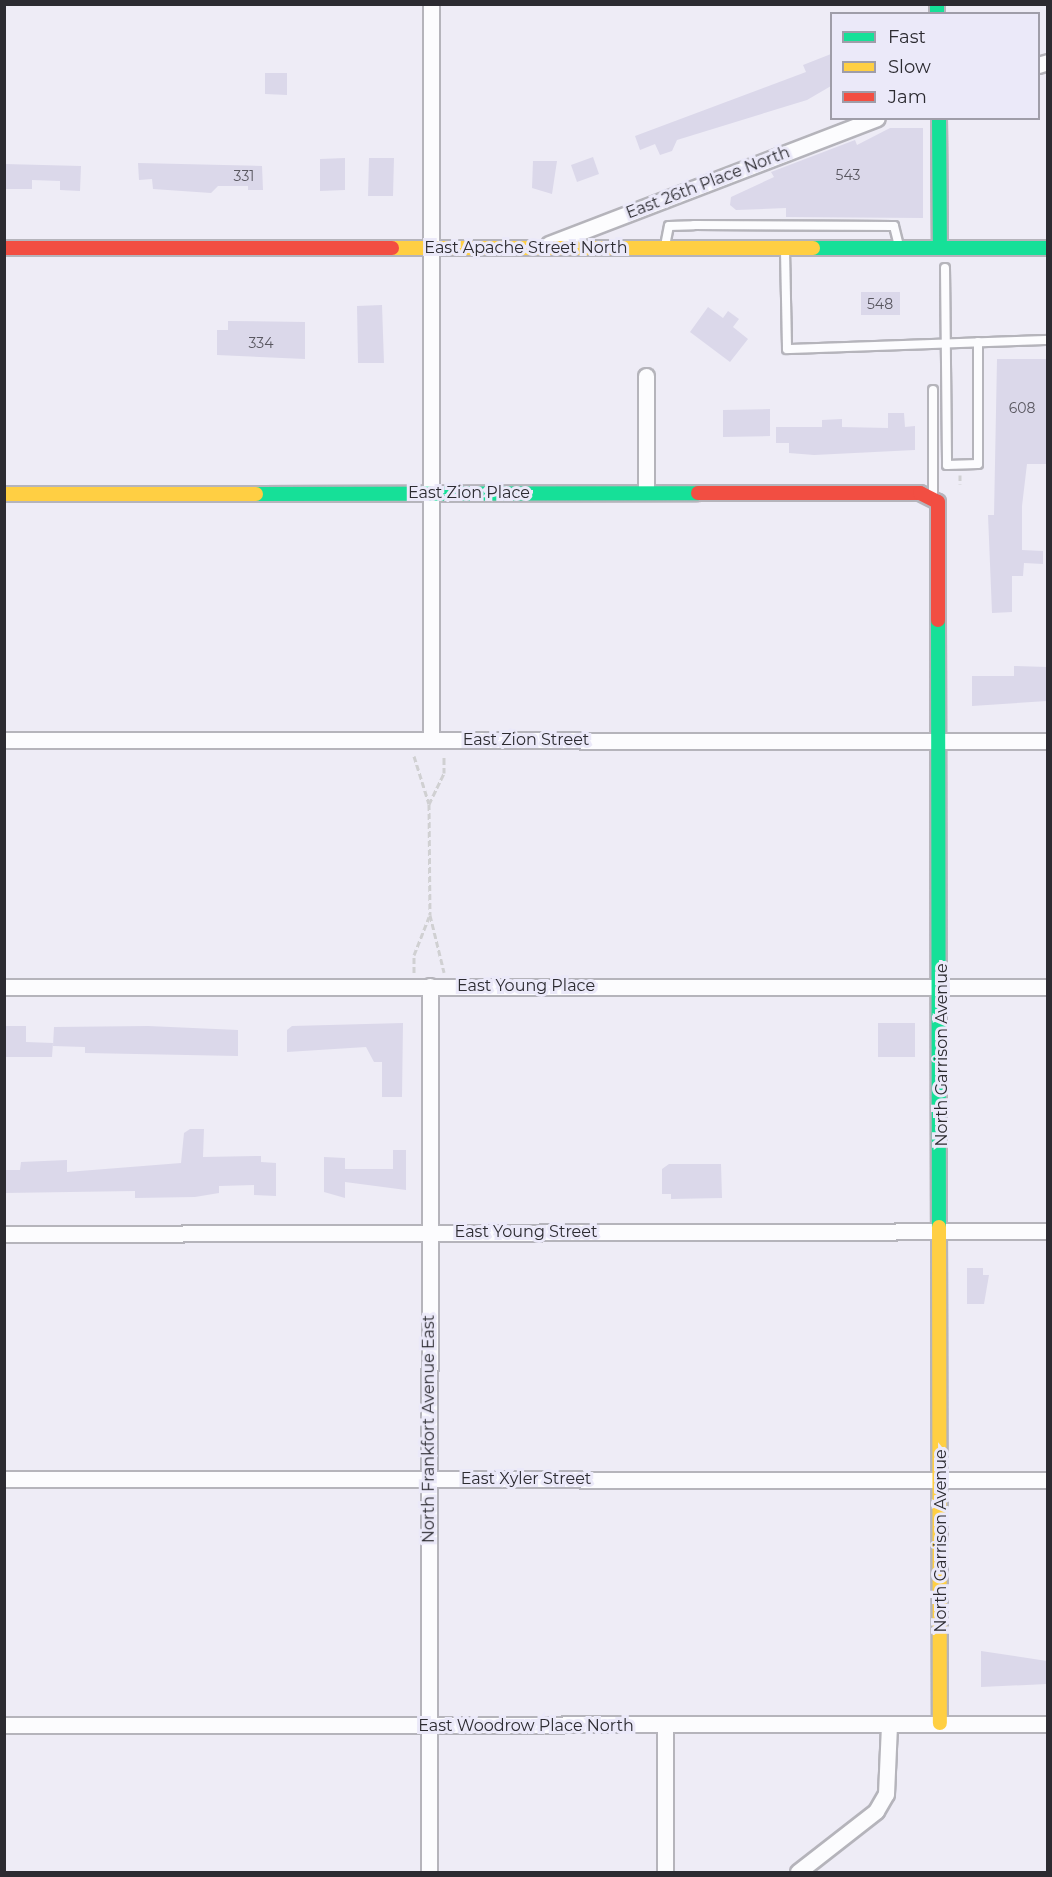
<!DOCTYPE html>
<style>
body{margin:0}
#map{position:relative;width:1052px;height:1877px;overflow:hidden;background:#eeecf6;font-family:Montserrat,sans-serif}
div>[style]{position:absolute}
.building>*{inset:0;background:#dbd8ea}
.path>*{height:3px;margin-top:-1.5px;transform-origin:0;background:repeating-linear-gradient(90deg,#d0d0d2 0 6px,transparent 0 9px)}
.roads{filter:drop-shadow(2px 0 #b5b4bb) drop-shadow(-2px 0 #b5b4bb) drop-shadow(0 2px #b5b4bb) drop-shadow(0 -2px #b5b4bb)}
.lane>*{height:8px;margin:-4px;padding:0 4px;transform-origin:4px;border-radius:4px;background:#fcfcfe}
.street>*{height:15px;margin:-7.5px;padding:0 7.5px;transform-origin:7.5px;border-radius:7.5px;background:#fcfcfe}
.fast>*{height:14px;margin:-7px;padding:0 7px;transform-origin:7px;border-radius:7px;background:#16e098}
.slow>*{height:14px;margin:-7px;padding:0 7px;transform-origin:7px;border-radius:7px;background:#ffcf43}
.jam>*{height:14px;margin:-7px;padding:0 7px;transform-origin:7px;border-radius:7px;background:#f24e42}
span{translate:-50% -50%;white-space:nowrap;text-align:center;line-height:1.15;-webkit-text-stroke:6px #ebe9f9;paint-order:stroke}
.number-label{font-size:14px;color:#595760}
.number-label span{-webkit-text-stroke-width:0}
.street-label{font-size:16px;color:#2c2b31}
.frame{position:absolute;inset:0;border:6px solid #2c2b31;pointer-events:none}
.legend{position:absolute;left:830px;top:12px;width:210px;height:108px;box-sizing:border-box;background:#ebe9f9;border:2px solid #9f9da9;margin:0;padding:8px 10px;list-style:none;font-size:18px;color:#2c2b31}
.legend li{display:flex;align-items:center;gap:12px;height:30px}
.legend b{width:30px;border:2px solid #9f9da9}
</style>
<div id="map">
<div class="building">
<i style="clip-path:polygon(831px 54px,831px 86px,807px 100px,677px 140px,672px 151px,660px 155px,655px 144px,640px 150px,635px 136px,806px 72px,803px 65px)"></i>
<i style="clip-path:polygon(265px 73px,287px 73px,287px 95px,265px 94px)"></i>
<i style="clip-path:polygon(890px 128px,923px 128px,923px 218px,786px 217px,786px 208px,736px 210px,730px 205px,731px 197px,774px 177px,771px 172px,855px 140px,857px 145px)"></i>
<i style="clip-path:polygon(593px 157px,599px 174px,577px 182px,571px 165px)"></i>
<i style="clip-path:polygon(345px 158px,345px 190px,320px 191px,320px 159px)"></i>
<i style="clip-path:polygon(369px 158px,394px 158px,393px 196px,368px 196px)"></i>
<i style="clip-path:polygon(533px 161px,557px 161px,552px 194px,532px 188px)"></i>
<i style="clip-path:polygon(138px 163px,262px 166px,263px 190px,248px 190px,248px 186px,218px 186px,211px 193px,153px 189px,152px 179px,139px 180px)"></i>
<i style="clip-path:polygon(5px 164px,81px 166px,80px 191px,60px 190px,60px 181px,32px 180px,32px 189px,5px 189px)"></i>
<i style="clip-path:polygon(861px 292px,900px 292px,900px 315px,861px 315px)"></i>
<i style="clip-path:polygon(382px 305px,384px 363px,358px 363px,357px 306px)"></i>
<i style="clip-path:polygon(708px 307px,723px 318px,728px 311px,739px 319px,733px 327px,748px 339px,730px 362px,690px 332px)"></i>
<i style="clip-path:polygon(228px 321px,305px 322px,305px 359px,217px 355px,217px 330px,228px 330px)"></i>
<i style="clip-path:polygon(997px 359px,1047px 359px,1047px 464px,1027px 464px,1022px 506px,1022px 550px,1043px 551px,1043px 564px,1024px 563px,1023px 576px,1012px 576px,1012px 612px,992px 613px,988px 515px,994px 515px)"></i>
<i style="clip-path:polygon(770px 409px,770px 436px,723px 437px,723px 410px)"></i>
<i style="clip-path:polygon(888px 413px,904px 413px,905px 427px,915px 426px,915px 450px,814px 455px,789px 453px,789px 443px,776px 443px,776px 427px,822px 427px,822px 420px,842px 419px,842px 427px,888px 428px)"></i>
<i style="clip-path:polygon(1014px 666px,1047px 667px,1047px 701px,972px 706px,972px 676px,1014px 676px)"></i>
<i style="clip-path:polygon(403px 1023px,402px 1097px,382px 1097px,382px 1062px,374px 1062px,366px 1047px,287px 1052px,287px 1030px,292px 1026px)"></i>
<i style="clip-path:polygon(878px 1023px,915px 1023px,915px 1057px,878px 1057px)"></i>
<i style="clip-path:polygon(4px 1026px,26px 1026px,26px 1042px,53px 1043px,52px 1057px,4px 1057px)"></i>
<i style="clip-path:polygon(148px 1026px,238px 1030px,238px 1056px,85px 1053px,85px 1047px,53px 1046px,54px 1027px)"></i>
<i style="clip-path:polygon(190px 1129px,204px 1129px,203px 1157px,261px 1156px,261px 1162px,276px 1163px,276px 1196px,254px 1195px,254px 1185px,219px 1186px,219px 1193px,195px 1197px,135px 1198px,135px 1191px,5px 1193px,4px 1170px,20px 1170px,21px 1162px,67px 1160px,67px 1172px,181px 1163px,184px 1133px)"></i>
<i style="clip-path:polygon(393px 1150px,406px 1150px,406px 1190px,345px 1182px,345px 1198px,324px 1192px,324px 1157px,345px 1158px,345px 1169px,393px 1169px)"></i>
<i style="clip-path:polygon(669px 1164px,721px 1164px,722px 1198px,671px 1199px,671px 1194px,662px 1194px,662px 1169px)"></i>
<i style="clip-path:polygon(967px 1268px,983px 1268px,983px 1275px,989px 1275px,984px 1304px,967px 1304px)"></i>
<i style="clip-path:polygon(981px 1651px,1047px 1661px,1047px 1684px,981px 1687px)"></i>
</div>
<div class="path">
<i style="left:960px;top:475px;width:9px;rotate:90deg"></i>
<i style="left:414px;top:756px;width:50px;rotate:72.6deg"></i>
<i style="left:429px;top:804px;width:111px;rotate:89.5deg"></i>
<i style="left:430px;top:915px;width:59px;rotate:76.2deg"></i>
<i style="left:429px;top:804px;width:34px;rotate:-64deg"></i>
<i style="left:444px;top:773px;width:17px;rotate:-90deg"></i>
<i style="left:414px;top:973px;width:18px;rotate:-90deg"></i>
<i style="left:414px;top:955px;width:41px;rotate:-68.5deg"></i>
</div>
<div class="roads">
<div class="lane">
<i style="left:665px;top:246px;width:20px;rotate:-79deg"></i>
<i style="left:669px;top:226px;width:25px;rotate:-2deg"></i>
<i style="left:694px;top:225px;width:200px;rotate:0.3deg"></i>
<i style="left:894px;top:226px;width:21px;rotate:76deg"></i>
<i style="left:785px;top:251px;width:98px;rotate:88.8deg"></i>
<i style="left:787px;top:349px;width:261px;rotate:-2deg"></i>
<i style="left:945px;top:268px;width:197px;rotate:89.4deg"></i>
<i style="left:947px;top:465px;width:31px;rotate:-2deg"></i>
<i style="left:978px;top:464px;width:122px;rotate:-90deg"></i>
<i style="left:933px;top:390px;width:106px;rotate:90deg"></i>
</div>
<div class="street">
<i style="left:1038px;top:65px;width:10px;rotate:-17deg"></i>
<i style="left:549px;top:244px;width:351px;rotate:-21deg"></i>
<i style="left:646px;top:376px;width:116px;rotate:90deg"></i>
<i style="left:4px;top:740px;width:1044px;rotate:0.05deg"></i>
<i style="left:431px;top:740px;width:736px;rotate:-90deg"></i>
<i style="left:4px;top:987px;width:1044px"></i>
<i style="left:4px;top:1234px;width:1044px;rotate:-0.16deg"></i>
<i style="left:4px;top:1479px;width:1044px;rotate:0.05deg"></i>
<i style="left:4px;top:1725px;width:1044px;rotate:-0.05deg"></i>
<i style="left:429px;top:1872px;width:886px;rotate:-89.94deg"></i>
<i style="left:665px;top:1872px;width:146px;rotate:-90deg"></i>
<i style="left:798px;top:1872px;width:99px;rotate:-38deg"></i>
<i style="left:876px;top:1811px;width:20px;rotate:-60deg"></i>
<i style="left:886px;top:1794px;width:70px;rotate:-87.5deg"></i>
</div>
<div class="fast">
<i style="left:937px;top:4px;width:10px;rotate:90deg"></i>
<i style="left:939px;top:118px;width:130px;rotate:89.6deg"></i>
<i style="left:813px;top:248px;width:235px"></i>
<i style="left:256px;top:494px;width:442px;rotate:-0.1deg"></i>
<i style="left:938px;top:620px;width:607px;rotate:89.91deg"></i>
</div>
<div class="slow">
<i style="left:392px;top:248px;width:421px"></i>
<i style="left:4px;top:494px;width:252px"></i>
<i style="left:939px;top:1227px;width:496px;rotate:89.9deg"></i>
</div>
<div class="jam">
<i style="left:4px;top:248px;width:388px"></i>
<i style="left:698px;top:493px;width:222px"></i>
<i style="left:920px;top:493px;width:20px;rotate:27deg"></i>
<i style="left:938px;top:502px;width:118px;rotate:90deg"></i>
</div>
</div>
<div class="number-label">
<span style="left:848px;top:175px">543</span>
<span style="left:244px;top:176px">331</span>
<span style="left:880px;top:304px">548</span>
<span style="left:261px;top:343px">334</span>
<span style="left:1022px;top:408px">608</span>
</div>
<div class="street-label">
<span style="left:708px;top:183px;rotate:-21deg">East 26th Place North</span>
<span style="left:526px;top:248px">East Apache Street North</span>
<span style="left:469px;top:493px">East Zion Place</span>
<span style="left:526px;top:740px">East Zion Street</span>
<span style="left:526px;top:986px">East Young Place</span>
<span style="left:942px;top:1055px;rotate:-90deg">North Garrison Avenue</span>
<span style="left:526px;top:1232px">East Young Street</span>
<span style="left:429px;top:1429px;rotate:-90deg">North Frankfort Avenue East</span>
<span style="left:526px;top:1479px">East Xyler Street</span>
<span style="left:941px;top:1541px;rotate:-90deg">North Garrison Avenue</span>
<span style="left:526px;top:1726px">East Woodrow Place North</span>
</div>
<div class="frame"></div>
<ul class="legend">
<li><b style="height:8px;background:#16e098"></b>Fast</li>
<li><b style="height:8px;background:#ffcf43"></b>Slow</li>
<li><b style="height:8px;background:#f24e42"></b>Jam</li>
</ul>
</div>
